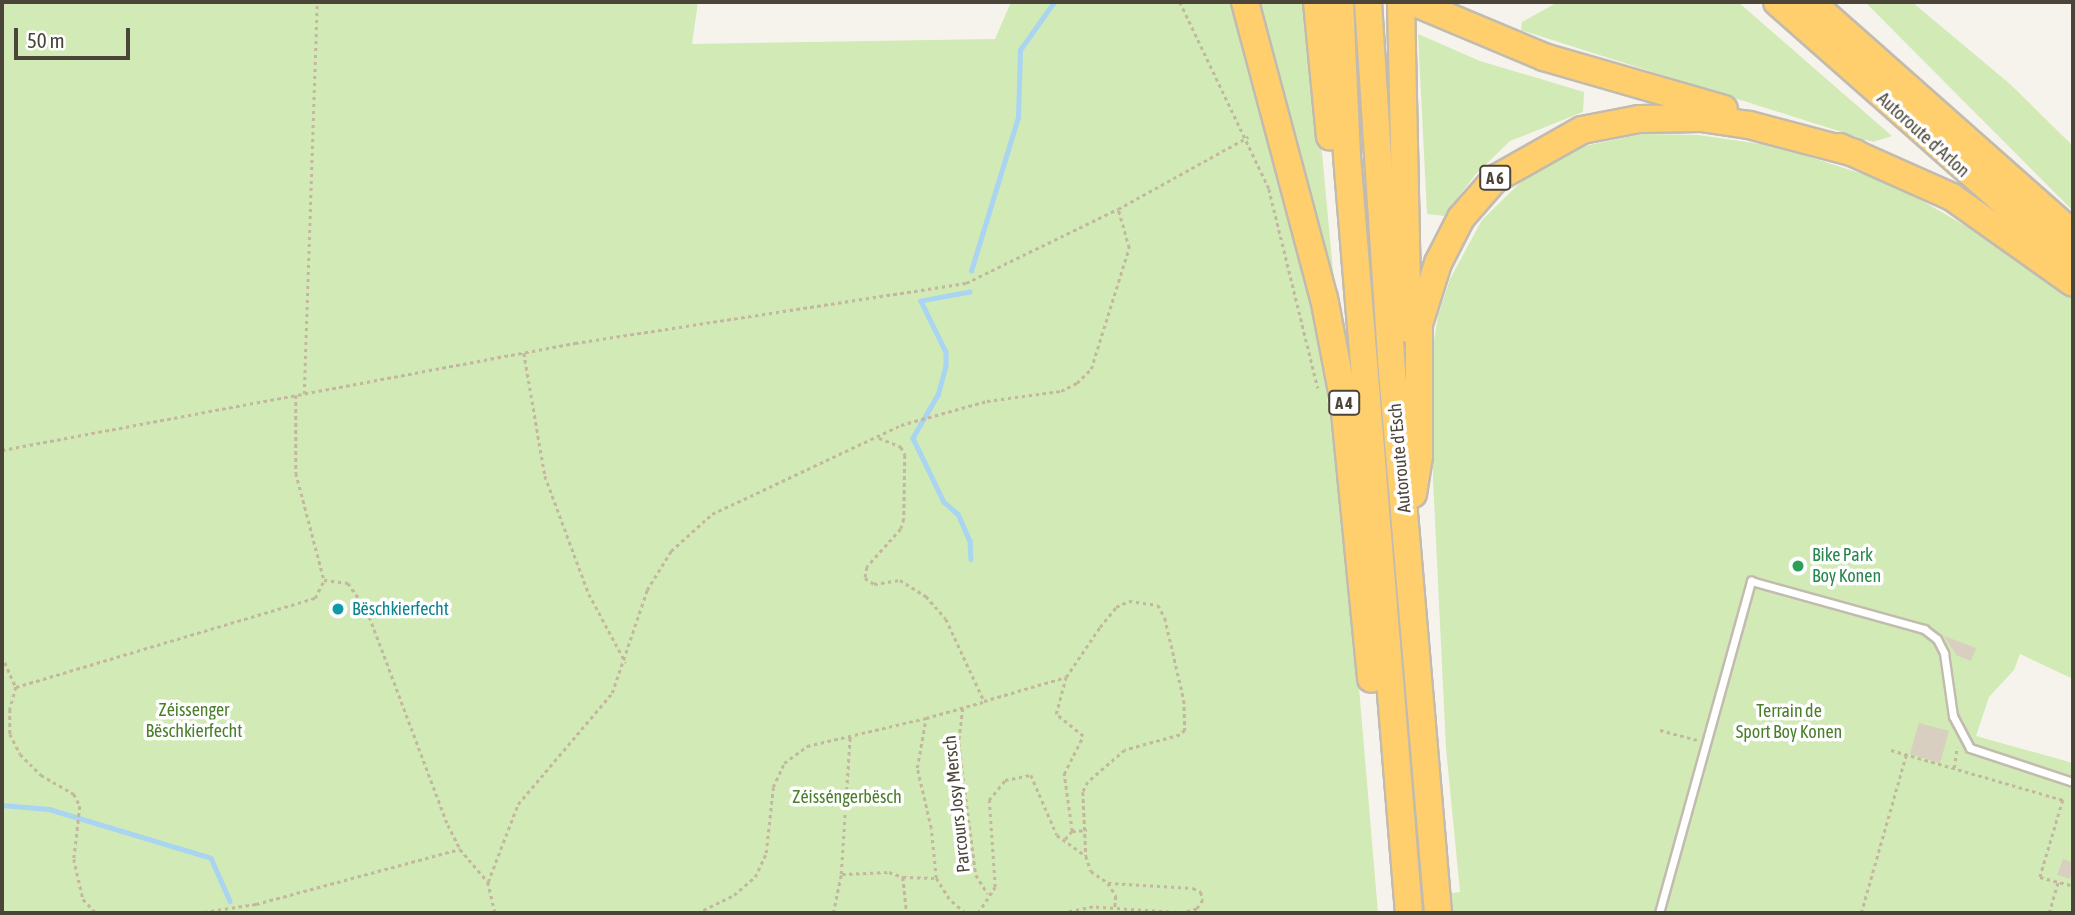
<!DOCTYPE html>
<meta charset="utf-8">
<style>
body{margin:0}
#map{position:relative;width:2075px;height:915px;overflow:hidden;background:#f6f3ec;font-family:"Asap Condensed",sans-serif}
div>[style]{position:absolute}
.green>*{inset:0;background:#d2eab5}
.stream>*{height:4.5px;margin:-2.25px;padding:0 2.25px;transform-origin:2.25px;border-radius:2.25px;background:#a9d4f2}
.building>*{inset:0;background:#d8cfc1}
.round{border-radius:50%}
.path>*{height:2.5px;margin-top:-1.25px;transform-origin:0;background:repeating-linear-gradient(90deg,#c4b79f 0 3.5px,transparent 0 7px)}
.roads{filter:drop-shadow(2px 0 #c2bbae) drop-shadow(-2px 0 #c2bbae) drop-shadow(0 2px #c2bbae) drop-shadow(0 -2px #c2bbae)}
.lane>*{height:7px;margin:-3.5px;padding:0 3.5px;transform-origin:3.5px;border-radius:3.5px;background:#fff}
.highway>*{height:26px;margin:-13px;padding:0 13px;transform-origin:13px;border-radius:13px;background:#ffcf6e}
.dots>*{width:19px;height:19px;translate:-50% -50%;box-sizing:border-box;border:4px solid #fff;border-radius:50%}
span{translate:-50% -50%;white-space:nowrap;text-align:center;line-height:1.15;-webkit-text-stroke:7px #fff;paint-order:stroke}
.shield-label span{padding:2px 5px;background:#fff;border:2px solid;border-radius:5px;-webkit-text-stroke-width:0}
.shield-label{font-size:16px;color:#4b4439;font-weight:700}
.street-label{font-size:18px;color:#4b4439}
.leisure-label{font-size:18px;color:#27864d}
.left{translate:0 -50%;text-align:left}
.culture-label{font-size:18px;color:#0d838f}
.park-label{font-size:18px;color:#4a7f2a}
.frame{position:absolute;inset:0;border:4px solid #4b4439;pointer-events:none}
.scale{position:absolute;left:14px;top:28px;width:116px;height:32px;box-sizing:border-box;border:4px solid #4b4439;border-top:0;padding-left:9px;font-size:21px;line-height:24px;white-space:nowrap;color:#4b4439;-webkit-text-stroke:5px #fff;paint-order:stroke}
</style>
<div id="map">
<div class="green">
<i style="clip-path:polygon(2px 2px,698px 2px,692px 44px,995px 39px,1011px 2px,1308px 2px,1336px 304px,1327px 400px,1338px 438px,1378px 913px,2px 913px)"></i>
<i style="clip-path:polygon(1558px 2px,1738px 2px,1892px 136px,1873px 142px,1521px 30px,1522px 22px)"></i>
<i style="clip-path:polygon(1865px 2px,1912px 2px,2010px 84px,2073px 146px,2073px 211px)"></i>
<i style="clip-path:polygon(1418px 34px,1480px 61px,1584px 92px,1583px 112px,1510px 141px,1475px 175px,1444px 216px,1427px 214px)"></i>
<i style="clip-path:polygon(1642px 134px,1698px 135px,1775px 146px,1891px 183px,2032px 264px,2073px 296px,2073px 679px,2020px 654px,2014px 670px,1989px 697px,1976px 736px,2073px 763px,2073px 913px,1453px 913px,1451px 893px,1460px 892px,1446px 748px,1433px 479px,1431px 360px,1438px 316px,1450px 279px,1482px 220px,1526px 177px,1585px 146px)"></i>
</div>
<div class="stream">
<i style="left:971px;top:271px;width:161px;rotate:-73deg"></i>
<i style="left:1018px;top:117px;width:67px;rotate:-88.3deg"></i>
<i style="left:1020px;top:50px;width:59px;rotate:-54.7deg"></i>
<i style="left:970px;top:292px;width:50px;rotate:169.6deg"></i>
<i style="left:921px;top:301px;width:57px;rotate:63.9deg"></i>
<i style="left:946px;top:352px;width:14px;rotate:90deg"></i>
<i style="left:946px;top:366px;width:30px;rotate:105deg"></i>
<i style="left:938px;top:395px;width:50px;rotate:120.2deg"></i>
<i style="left:913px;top:438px;width:71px;rotate:64.2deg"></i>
<i style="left:944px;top:502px;width:18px;rotate:41deg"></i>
<i style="left:958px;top:514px;width:30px;rotate:66deg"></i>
<i style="left:970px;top:541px;width:18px;rotate:87deg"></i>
<i style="left:2px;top:805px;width:47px;rotate:4.9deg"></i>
<i style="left:49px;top:809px;width:169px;rotate:16.8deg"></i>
<i style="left:211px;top:858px;width:47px;rotate:66.2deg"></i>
</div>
<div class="building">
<i class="round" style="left:330px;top:601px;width:16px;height:16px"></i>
<i style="clip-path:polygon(1944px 636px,1976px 648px,1971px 661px,1956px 655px)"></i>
<i style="clip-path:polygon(1919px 723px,1949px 731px,1940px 763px,1910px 754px)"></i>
<i style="clip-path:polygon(2063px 859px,2073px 863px,2070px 879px,2057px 875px)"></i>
</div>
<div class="path">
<i style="left:1180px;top:2px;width:207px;rotate:64.5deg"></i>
<i style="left:1269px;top:189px;width:205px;rotate:76.2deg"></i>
<i style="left:524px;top:353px;width:125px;rotate:80.3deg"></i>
<i style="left:545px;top:476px;width:126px;rotate:69.6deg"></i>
<i style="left:589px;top:594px;width:78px;rotate:61.8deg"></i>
<i style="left:304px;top:394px;width:392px;rotate:-88.1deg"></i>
<i style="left:296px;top:395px;width:78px;rotate:90deg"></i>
<i style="left:296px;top:473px;width:111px;rotate:75.3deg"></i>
<i style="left:879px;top:438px;width:24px;rotate:22deg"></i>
<i style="left:901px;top:447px;width:9px;rotate:63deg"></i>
<i style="left:905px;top:455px;width:64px;rotate:90.9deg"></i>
<i style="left:904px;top:519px;width:10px;rotate:107deg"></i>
<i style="left:901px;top:529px;width:51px;rotate:131.8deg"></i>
<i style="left:867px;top:567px;width:11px;rotate:100deg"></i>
<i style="left:865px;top:578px;width:11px;rotate:34deg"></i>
<i style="left:874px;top:584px;width:26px;rotate:-9deg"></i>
<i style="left:900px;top:580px;width:31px;rotate:32deg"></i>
<i style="left:926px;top:596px;width:30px;rotate:49deg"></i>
<i style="left:946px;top:619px;width:90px;rotate:65.1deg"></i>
<i style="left:984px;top:701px;width:85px;rotate:-16.3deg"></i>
<i style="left:1066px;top:677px;width:60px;rotate:-55.8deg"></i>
<i style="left:1100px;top:627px;width:26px;rotate:-51deg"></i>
<i style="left:1116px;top:607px;width:14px;rotate:-25deg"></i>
<i style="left:1129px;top:601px;width:29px;rotate:8deg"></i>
<i style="left:1158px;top:605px;width:15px;rotate:62deg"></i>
<i style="left:1165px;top:618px;width:84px;rotate:77deg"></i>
<i style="left:1184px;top:700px;width:30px;rotate:88deg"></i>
<i style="left:1185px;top:730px;width:7px;rotate:135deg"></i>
<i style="left:1180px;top:735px;width:57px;rotate:164.7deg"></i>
<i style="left:1125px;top:750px;width:49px;rotate:139.1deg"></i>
<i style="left:1088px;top:782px;width:11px;rotate:117deg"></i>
<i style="left:1083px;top:792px;width:64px;rotate:87.3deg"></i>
<i style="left:1086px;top:856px;width:16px;rotate:72deg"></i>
<i style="left:1091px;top:871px;width:21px;rotate:35deg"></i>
<i style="left:1108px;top:883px;width:85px;rotate:3.4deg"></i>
<i style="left:1193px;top:888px;width:9px;rotate:27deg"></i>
<i style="left:1201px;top:892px;width:8px;rotate:76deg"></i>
<i style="left:1203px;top:900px;width:11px;rotate:124deg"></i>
<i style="left:1197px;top:909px;width:15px;rotate:164deg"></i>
<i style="left:1183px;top:913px;width:90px;rotate:-176.2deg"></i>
<i style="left:1093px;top:907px;width:31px;rotate:169deg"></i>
<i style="left:2px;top:450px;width:583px;rotate:-10.58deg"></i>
<i style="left:575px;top:343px;width:396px;rotate:-8.7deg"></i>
<i style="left:966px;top:283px;width:169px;rotate:-26deg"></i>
<i style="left:1118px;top:209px;width:149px;rotate:-29deg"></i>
<i style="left:2px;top:656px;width:34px;rotate:66deg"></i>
<i style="left:16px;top:687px;width:23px;rotate:105deg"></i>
<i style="left:10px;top:709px;width:25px;rotate:90deg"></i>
<i style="left:10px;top:734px;width:22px;rotate:63deg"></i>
<i style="left:20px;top:754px;width:30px;rotate:45deg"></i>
<i style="left:41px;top:775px;width:38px;rotate:30deg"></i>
<i style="left:74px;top:794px;width:13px;rotate:63deg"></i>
<i style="left:80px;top:806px;width:53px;rotate:96.5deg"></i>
<i style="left:74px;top:859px;width:41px;rotate:77.3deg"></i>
<i style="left:83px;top:899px;width:19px;rotate:47deg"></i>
<i style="left:16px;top:687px;width:312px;rotate:-16.6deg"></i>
<i style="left:315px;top:598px;width:20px;rotate:-63deg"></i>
<i style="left:324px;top:580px;width:24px;rotate:7deg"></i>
<i style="left:348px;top:583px;width:33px;rotate:55deg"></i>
<i style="left:367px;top:610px;width:230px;rotate:69.4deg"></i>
<i style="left:448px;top:825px;width:27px;rotate:63deg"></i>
<i style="left:460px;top:849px;width:43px;rotate:49.7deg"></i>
<i style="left:488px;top:882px;width:32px;rotate:77deg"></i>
<i style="left:963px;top:708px;width:35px;rotate:97deg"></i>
<i style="left:959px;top:743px;width:133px;rotate:82.7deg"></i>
<i style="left:976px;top:875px;width:22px;rotate:58deg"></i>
<i style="left:1660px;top:730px;width:38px;rotate:15deg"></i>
<i style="left:1891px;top:750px;width:179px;rotate:16.2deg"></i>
<i style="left:2063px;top:800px;width:80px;rotate:106.6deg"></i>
<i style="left:2040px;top:877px;width:34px;rotate:15deg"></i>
<i style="left:1954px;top:768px;width:21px;rotate:-82deg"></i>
<i style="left:1072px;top:831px;width:15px;rotate:-4deg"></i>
<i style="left:1065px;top:839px;width:11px;rotate:-49deg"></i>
<i style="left:1072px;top:831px;width:58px;rotate:-98deg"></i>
<i style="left:1064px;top:774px;width:42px;rotate:-63.4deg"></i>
<i style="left:1083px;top:736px;width:35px;rotate:-141deg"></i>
<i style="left:1056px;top:714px;width:38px;rotate:-75deg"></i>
<i style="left:842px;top:874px;width:47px;rotate:-2.4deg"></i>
<i style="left:889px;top:872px;width:15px;rotate:20deg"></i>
<i style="left:903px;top:877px;width:36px;rotate:84deg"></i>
<i style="left:903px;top:877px;width:31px;rotate:2deg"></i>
<i style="left:488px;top:882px;width:84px;rotate:-69deg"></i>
<i style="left:518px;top:804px;width:145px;rotate:-49.7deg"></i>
<i style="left:612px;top:693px;width:109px;rotate:-71.2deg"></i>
<i style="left:647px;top:590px;width:46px;rotate:-58.4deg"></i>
<i style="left:671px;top:551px;width:55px;rotate:-42.1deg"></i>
<i style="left:712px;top:514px;width:209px;rotate:-25.2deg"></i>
<i style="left:901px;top:425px;width:89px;rotate:-15.6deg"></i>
<i style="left:987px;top:401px;width:75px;rotate:-7.7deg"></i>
<i style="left:1061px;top:391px;width:18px;rotate:-27deg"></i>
<i style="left:1077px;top:383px;width:20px;rotate:-45deg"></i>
<i style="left:1091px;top:369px;width:127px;rotate:-72.6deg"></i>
<i style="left:1129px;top:248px;width:41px;rotate:-105.8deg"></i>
<i style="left:1108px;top:883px;width:15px;rotate:58deg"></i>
<i style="left:1116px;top:896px;width:11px;rotate:95deg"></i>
<i style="left:197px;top:913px;width:60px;rotate:-8.7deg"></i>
<i style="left:256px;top:904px;width:211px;rotate:-15.1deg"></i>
<i style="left:697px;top:913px;width:41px;rotate:-25.9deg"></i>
<i style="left:734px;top:895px;width:28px;rotate:-41deg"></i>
<i style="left:755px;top:877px;width:26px;rotate:-65deg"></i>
<i style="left:766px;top:853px;width:66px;rotate:-83.9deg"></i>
<i style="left:773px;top:787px;width:26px;rotate:-65deg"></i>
<i style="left:784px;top:763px;width:29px;rotate:-36deg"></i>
<i style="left:807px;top:746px;width:122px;rotate:-13.2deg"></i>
<i style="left:833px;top:913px;width:40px;rotate:-78deg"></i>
<i style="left:841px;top:874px;width:139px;rotate:-86.3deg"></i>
<i style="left:965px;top:913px;width:21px;rotate:-139deg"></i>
<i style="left:949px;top:899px;width:25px;rotate:-122deg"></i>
<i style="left:936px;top:878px;width:50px;rotate:-95.7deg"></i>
<i style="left:931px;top:828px;width:62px;rotate:-103.1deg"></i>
<i style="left:917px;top:768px;width:51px;rotate:-79.8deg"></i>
<i style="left:926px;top:718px;width:59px;rotate:-15.7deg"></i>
<i style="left:978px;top:913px;width:31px;rotate:-57deg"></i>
<i style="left:995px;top:887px;width:87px;rotate:-93.9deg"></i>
<i style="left:989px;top:800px;width:26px;rotate:-51deg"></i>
<i style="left:1005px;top:780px;width:26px;rotate:-11deg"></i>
<i style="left:1031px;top:775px;width:65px;rotate:66.6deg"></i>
<i style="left:1057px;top:835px;width:36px;rotate:36deg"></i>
<i style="left:1861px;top:913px;width:164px;rotate:-74.1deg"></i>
<i style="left:2049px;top:913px;width:32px;rotate:-74deg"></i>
</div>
<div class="roads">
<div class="lane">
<i style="left:1659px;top:913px;width:345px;rotate:-74.5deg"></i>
<i style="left:1751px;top:581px;width:180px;rotate:15.5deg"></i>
<i style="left:1924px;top:629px;width:16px;rotate:38deg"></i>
<i style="left:1937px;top:639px;width:16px;rotate:63deg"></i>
<i style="left:1944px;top:653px;width:64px;rotate:81.9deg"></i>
<i style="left:1953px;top:716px;width:36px;rotate:62deg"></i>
<i style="left:1970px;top:748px;width:108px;rotate:18.3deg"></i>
</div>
<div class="highway">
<i style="left:1245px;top:2px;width:306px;rotate:75.1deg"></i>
<i style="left:1324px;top:298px;width:106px;rotate:79.1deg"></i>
<i style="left:1344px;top:402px;width:278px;rotate:84.4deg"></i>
<i style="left:1317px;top:2px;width:135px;rotate:84.5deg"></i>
<i style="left:1340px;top:2px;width:154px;rotate:87.4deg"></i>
<i style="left:1347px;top:156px;width:760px;rotate:85.32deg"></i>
<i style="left:1368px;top:2px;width:359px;rotate:86.3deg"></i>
<i style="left:1391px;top:360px;width:555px;rotate:85.14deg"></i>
<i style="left:1401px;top:2px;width:327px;rotate:88.8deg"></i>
<i style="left:1413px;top:2px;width:142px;rotate:22.8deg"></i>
<i style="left:1544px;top:57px;width:187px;rotate:16.1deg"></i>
<i style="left:1777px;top:2px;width:387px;rotate:41.4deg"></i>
<i style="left:1811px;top:2px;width:350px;rotate:41.5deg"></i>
<i style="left:1840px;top:147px;width:123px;rotate:24.1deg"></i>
<i style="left:1952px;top:197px;width:148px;rotate:35.4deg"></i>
<i style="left:1413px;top:494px;width:38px;rotate:-81deg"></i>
<i style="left:1419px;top:456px;width:132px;rotate:-90deg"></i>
<i style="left:1419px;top:324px;width:64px;rotate:-72.7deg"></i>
<i style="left:1438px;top:263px;width:51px;rotate:-62.9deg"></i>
<i style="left:1461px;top:218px;width:52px;rotate:-48.9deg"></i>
<i style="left:1495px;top:179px;width:100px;rotate:-29.4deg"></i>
<i style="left:1582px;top:130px;width:58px;rotate:-10.9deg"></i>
<i style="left:1639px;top:119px;width:62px;rotate:-0.9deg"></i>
<i style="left:1701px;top:118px;width:49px;rotate:8.3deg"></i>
<i style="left:1749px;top:125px;width:110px;rotate:14.8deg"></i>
</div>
</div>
<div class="dots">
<i style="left:1798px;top:566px;background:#2e9e5b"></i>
<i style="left:338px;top:609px;background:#0f9aa8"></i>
</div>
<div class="shield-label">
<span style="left:1495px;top:178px">A 6</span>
<span style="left:1344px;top:403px">A 4</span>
</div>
<div class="street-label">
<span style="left:1923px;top:135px;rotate:42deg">Autoroute d'Arlon</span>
<span style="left:1400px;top:458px;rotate:-95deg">Autoroute d'Esch</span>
<span style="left:957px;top:804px;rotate:-96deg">Parcours Josy Mersch</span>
</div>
<div class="leisure-label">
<span class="left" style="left:1812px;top:566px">Bike Park<br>Boy Konen</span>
</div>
<div class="culture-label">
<span class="left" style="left:352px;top:609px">Bëschkierfecht</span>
</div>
<div class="park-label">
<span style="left:194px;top:721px">Zéissenger<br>Bëschkierfecht</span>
<span style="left:1789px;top:722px">Terrain de<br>Sport Boy Konen</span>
<span style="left:847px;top:797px">Zéisséngerbësch</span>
</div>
<div class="frame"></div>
<div class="scale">50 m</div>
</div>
